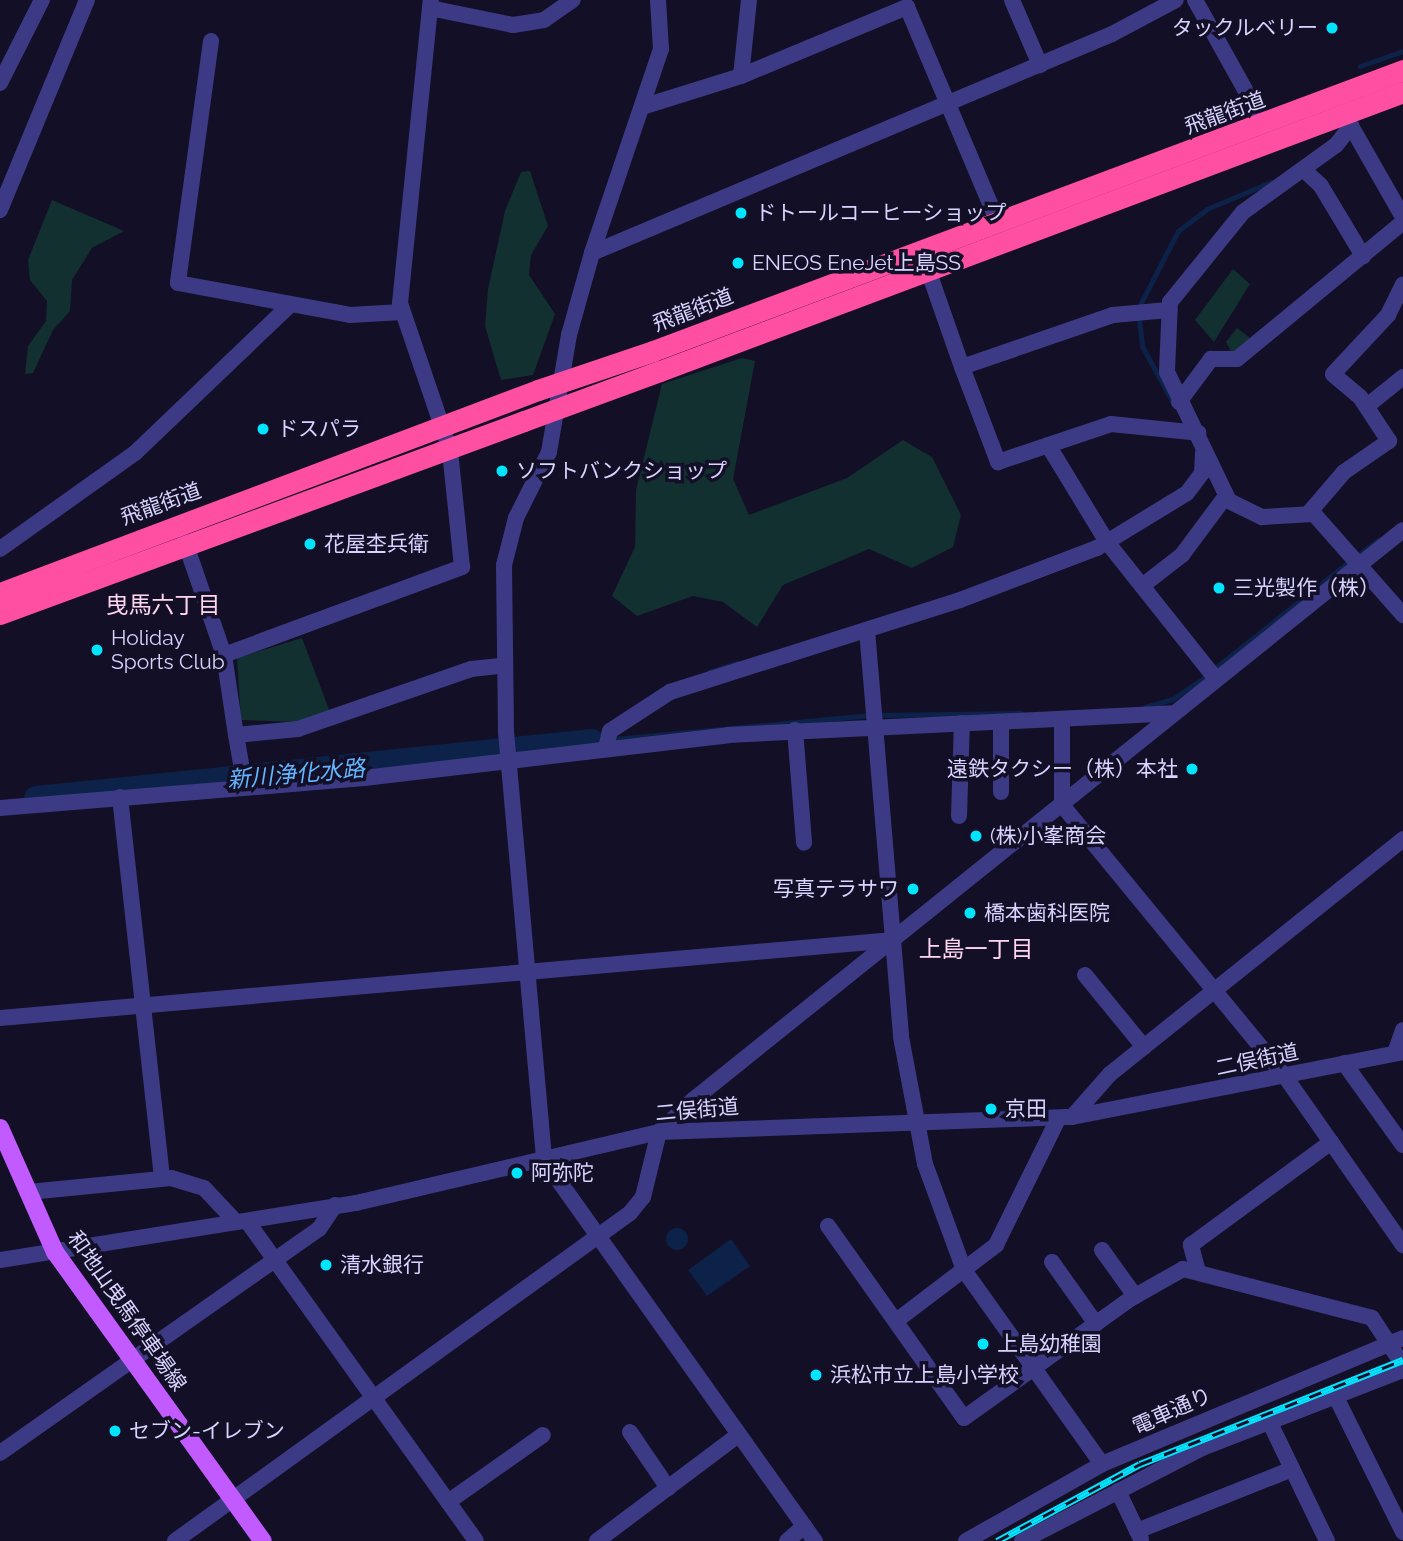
<!DOCTYPE html>
<meta charset="utf-8">
<style>
body{margin:0}
#map{position:relative;width:1403px;height:1541px;overflow:hidden;background:#130f26;font-family:Raleway,"Noto Sans JP",sans-serif}
div>[style]{position:absolute}
.green>*{inset:0;background:#12302f}
.water>*{inset:0;background:#0c2248}
.round{border-radius:50%}
.stream>*{height:4.5px;margin:-2.25px;padding:0 2.25px;transform-origin:2.25px;border-radius:2.25px;background:#0c2248}
.river>*{height:24px;margin:-12px;padding:0 12px;transform-origin:12px;border-radius:12px;background:#0c2248}
.minor>*{height:16px;margin:-8px;padding:0 8px;transform-origin:8px;border-radius:8px;background:#3d3a85}
.major>*{height:18px;margin:-9px;padding:0 9px;transform-origin:9px;border-radius:9px;background:#c25bff}
.highway>*{height:21px;margin:-10.5px;padding:0 10.5px;transform-origin:10.5px;border-radius:10.5px;background:#ff4fa3}
.rail>*{height:7px;margin-top:-3.5px;transform-origin:0;background:repeating-linear-gradient(90deg,#130f26 0 13px,#00e5ff 0 26px);box-sizing:border-box;border-block:2px solid #00e5ff}
.highway-bridge>*{height:21px;margin:-10.5px;padding:0 10.5px;transform-origin:10.5px;border-radius:10.5px;background:#ff4fa3}
.dots>*{width:19px;height:19px;translate:-50% -50%;box-sizing:border-box;border:4px solid #130f26;border-radius:50%}
span{translate:-50% -50%;white-space:nowrap;text-align:center;line-height:1.15;-webkit-text-stroke:7px #130f26;paint-order:stroke}
.poi-label{font-size:21px;color:#d9d4ff}
.right{translate:-100% -50%;text-align:right}
.left{translate:0 -50%;text-align:left}
.street-label{font-size:21px;color:#d9d4ff}
.neighbourhood-label{font-size:23px;color:#ffd6f0}
.water-label{font-size:23px;color:#62b6ff;font-style:italic}
</style>
<div id="map">
<div class="green">
<i style="clip-path:polygon(530px 171px,548px 226px,531px 255px,529px 275px,555px 314px,533px 375px,501px 380px,485px 326px,488px 289px,505px 211px,521px 172px)"></i>
<i style="clip-path:polygon(52px 200px,124px 231px,92px 248px,72px 280px,70px 311px,53px 330px,33px 373px,25px 374px,28px 346px,46px 321px,47px 301px,30px 280px,28px 260px)"></i>
<i style="clip-path:polygon(1233px 269px,1250px 284px,1214px 342px,1195px 320px)"></i>
<i style="clip-path:polygon(1237px 328px,1250px 338px,1233px 355px,1226px 342px)"></i>
<i style="clip-path:polygon(742px 358px,755px 361px,733px 479px,749px 515px,847px 478px,903px 440px,932px 457px,961px 515px,953px 547px,912px 568px,869px 549px,783px 585px,757px 627px,723px 602px,693px 596px,637px 616px,612px 596px,635px 547px,636px 490px,662px 384px)"></i>
<i style="clip-path:polygon(302px 638px,330px 712px,300px 722px,241px 720px,237px 658px)"></i>
</div>
<div class="water">
<i class="round" style="left:666px;top:1228px;width:22px;height:22px"></i>
<i style="clip-path:polygon(731px 1239px,750px 1266px,707px 1296px,688px 1270px)"></i>
</div>
<div class="stream">
<i style="left:1360px;top:66px;width:46px;rotate:-19.2deg"></i>
<i style="left:1139px;top:307px;width:85px;rotate:-62.8deg"></i>
<i style="left:1178px;top:231px;width:36px;rotate:-37deg"></i>
<i style="left:1207px;top:209px;width:69px;rotate:-22.9deg"></i>
<i style="left:1139px;top:316px;width:31px;rotate:83deg"></i>
<i style="left:1143px;top:347px;width:65px;rotate:61.5deg"></i>
<i style="left:1357px;top:556px;width:26px;rotate:-37deg"></i>
<i style="left:1214px;top:669px;width:174px;rotate:-38.5deg"></i>
<i style="left:709px;top:672px;width:29px;rotate:-18deg"></i>
<i style="left:1145px;top:707px;width:29px;rotate:-16deg"></i>
<i style="left:1173px;top:699px;width:42px;rotate:-34.4deg"></i>
<i style="left:879px;top:715px;width:142px;rotate:-0.8deg"></i>
<i style="left:593px;top:740px;width:84px;rotate:-36.3deg"></i>
<i style="left:592px;top:741px;width:280px;rotate:-5.3deg"></i>
</div>
<div class="river">
<i style="left:36px;top:798px;width:559px;rotate:-5.85deg"></i>
</div>
<div class="minor">
<i style="left:658px;top:0;width:49px;rotate:86.5deg"></i>
<i style="left:661px;top:49px;width:215px;rotate:108.7deg"></i>
<i style="left:592px;top:253px;width:85px;rotate:105.7deg"></i>
<i style="left:569px;top:335px;width:119px;rotate:99.7deg"></i>
<i style="left:549px;top:452px;width:74px;rotate:116.6deg"></i>
<i style="left:516px;top:518px;width:49px;rotate:104.3deg"></i>
<i style="left:504px;top:565px;width:167px;rotate:89.3deg"></i>
<i style="left:506px;top:732px;width:430px;rotate:84.9deg"></i>
<i style="left:544px;top:1160px;width:468px;rotate:54.6deg"></i>
<i style="left:749px;top:0;width:76px;rotate:96deg"></i>
<i style="left:741px;top:76px;width:180px;rotate:-22.6deg"></i>
<i style="left:907px;top:7px;width:233px;rotate:67.1deg"></i>
<i style="left:1012px;top:0;width:71px;rotate:66.7deg"></i>
<i style="left:1195px;top:0;width:143px;rotate:60.8deg"></i>
<i style="left:430px;top:8px;width:85px;rotate:11.6deg"></i>
<i style="left:513px;top:25px;width:31px;rotate:-9deg"></i>
<i style="left:544px;top:20px;width:35px;rotate:-35deg"></i>
<i style="left:211px;top:41px;width:244px;rotate:97.8deg"></i>
<i style="left:178px;top:283px;width:175px;rotate:10.5deg"></i>
<i style="left:350px;top:315px;width:52px;rotate:-3.3deg"></i>
<i style="left:0;top:83px;width:93px;rotate:-63.2deg"></i>
<i style="left:645px;top:106px;width:101px;rotate:-17.4deg"></i>
<i style="left:1348px;top:112px;width:14px;rotate:78deg"></i>
<i style="left:1351px;top:126px;width:24px;rotate:128deg"></i>
<i style="left:1336px;top:145px;width:115px;rotate:144.2deg"></i>
<i style="left:1243px;top:212px;width:116px;rotate:129deg"></i>
<i style="left:1170px;top:302px;width:70px;rotate:92.5deg"></i>
<i style="left:1167px;top:372px;width:143px;rotate:64.3deg"></i>
<i style="left:1229px;top:501px;width:37px;rotate:26deg"></i>
<i style="left:1262px;top:517px;width:52px;rotate:-3.3deg"></i>
<i style="left:1314px;top:514px;width:135px;rotate:48.6deg"></i>
<i style="left:1351px;top:126px;width:105px;rotate:60.3deg"></i>
<i style="left:1304px;top:170px;width:23px;rotate:43deg"></i>
<i style="left:1321px;top:186px;width:82px;rotate:59deg"></i>
<i style="left:0;top:210px;width:227px;rotate:-67.5deg"></i>
<i style="left:592px;top:253px;width:564px;rotate:-22.84deg"></i>
<i style="left:1112px;top:34px;width:72px;rotate:-28deg"></i>
<i style="left:927px;top:267px;width:106px;rotate:70.7deg"></i>
<i style="left:962px;top:367px;width:160px;rotate:-19deg"></i>
<i style="left:1113px;top:315px;width:55px;rotate:-5.2deg"></i>
<i style="left:962px;top:367px;width:102px;rotate:69.2deg"></i>
<i style="left:998px;top:462px;width:119px;rotate:-18.6deg"></i>
<i style="left:1111px;top:424px;width:88px;rotate:5.8deg"></i>
<i style="left:1179px;top:402px;width:54px;rotate:-53.3deg"></i>
<i style="left:1211px;top:359px;width:26px"></i>
<i style="left:1237px;top:359px;width:215px;rotate:-39.5deg"></i>
<i style="left:1367px;top:406px;width:46px;rotate:-38.9deg"></i>
<i style="left:1048px;top:445px;width:114px;rotate:58.7deg"></i>
<i style="left:1107px;top:542px;width:175px;rotate:51.5deg"></i>
<i style="left:1308px;top:514px;width:55px;rotate:-49.4deg"></i>
<i style="left:1344px;top:472px;width:55px;rotate:-34.6deg"></i>
<i style="left:1389px;top:441px;width:53px;rotate:-123.4deg"></i>
<i style="left:1360px;top:397px;width:35px;rotate:-140deg"></i>
<i style="left:1333px;top:374px;width:81px;rotate:-47deg"></i>
<i style="left:1388px;top:315px;width:34px;rotate:-64deg"></i>
<i style="left:185px;top:542px;width:120px;rotate:71deg"></i>
<i style="left:224px;top:655px;width:81px;rotate:81.5deg"></i>
<i style="left:236px;top:735px;width:62px;rotate:-5.5deg"></i>
<i style="left:298px;top:729px;width:183px;rotate:-19.1deg"></i>
<i style="left:471px;top:669px;width:30px;rotate:-6deg"></i>
<i style="left:0;top:549px;width:166px;rotate:-35.4deg"></i>
<i style="left:135px;top:453px;width:214px;rotate:-43.7deg"></i>
<i style="left:1142px;top:586px;width:51px;rotate:-37.8deg"></i>
<i style="left:1182px;top:555px;width:72px;rotate:-53.4deg"></i>
<i style="left:867px;top:630px;width:408px;rotate:85.2deg"></i>
<i style="left:901px;top:1037px;width:129px;rotate:79.3deg"></i>
<i style="left:925px;top:1164px;width:113px;rotate:69.8deg"></i>
<i style="left:964px;top:1270px;width:238px;rotate:54.6deg"></i>
<i style="left:224px;top:655px;width:254px;rotate:-20.3deg"></i>
<i style="left:462px;top:567px;width:118px;rotate:-95.9deg"></i>
<i style="left:450px;top:450px;width:155px;rotate:-108.8deg"></i>
<i style="left:400px;top:303px;width:305px;rotate:-84.2deg"></i>
<i style="left:1062px;top:721px;width:84px;rotate:90deg"></i>
<i style="left:1062px;top:805px;width:350px;rotate:50.6deg"></i>
<i style="left:1284px;top:1075px;width:208px;rotate:55deg"></i>
<i style="left:1001px;top:722px;width:70px;rotate:90deg"></i>
<i style="left:795px;top:730px;width:113px;rotate:85.4deg"></i>
<i style="left:236px;top:735px;width:29px;rotate:80deg"></i>
<i style="left:606px;top:748px;width:17px;rotate:-77deg"></i>
<i style="left:610px;top:731px;width:72px;rotate:-33deg"></i>
<i style="left:670px;top:692px;width:304px;rotate:-17.6deg"></i>
<i style="left:960px;top:600px;width:147px;rotate:-20.8deg"></i>
<i style="left:1097px;top:548px;width:105px;rotate:-31.4deg"></i>
<i style="left:1187px;top:493px;width:25px;rotate:-53deg"></i>
<i style="left:1202px;top:473px;width:21px;rotate:-87deg"></i>
<i style="left:120px;top:797px;width:382px;rotate:83.7deg"></i>
<i style="left:0;top:808px;width:365px;rotate:-4.7deg"></i>
<i style="left:364px;top:778px;width:367px;rotate:-6.7deg"></i>
<i style="left:728px;top:735px;width:445px;rotate:-2.8deg"></i>
<i style="left:959px;top:816px;width:93px;rotate:-88.2deg"></i>
<i style="left:1085px;top:975px;width:93px;rotate:50.7deg"></i>
<i style="left:0;top:1018px;width:897px;rotate:-4.99deg"></i>
<i style="left:1395px;top:1053px;width:24px;rotate:-71deg"></i>
<i style="left:1344px;top:1063px;width:101px;rotate:54.3deg"></i>
<i style="left:1072px;top:1117px;width:57px;rotate:-48.5deg"></i>
<i style="left:1110px;top:1074px;width:376px;rotate:-38.7deg"></i>
<i style="left:29px;top:1192px;width:143px;rotate:-5.6deg"></i>
<i style="left:171px;top:1178px;width:34px;rotate:17deg"></i>
<i style="left:204px;top:1188px;width:47px;rotate:46.7deg"></i>
<i style="left:247px;top:1221px;width:393px;rotate:54.4deg"></i>
<i style="left:828px;top:1226px;width:235px;rotate:54.7deg"></i>
<i style="left:964px;top:1418px;width:204px;rotate:-35.6deg"></i>
<i style="left:1130px;top:1299px;width:61px;rotate:-29.5deg"></i>
<i style="left:1183px;top:1269px;width:195px;rotate:14.5deg"></i>
<i style="left:1372px;top:1318px;width:56px;rotate:56.6deg"></i>
<i style="left:1102px;top:1250px;width:57px;rotate:54.3deg"></i>
<i style="left:0;top:1260px;width:361px;rotate:-9.1deg"></i>
<i style="left:356px;top:1203px;width:311px;rotate:-13.2deg"></i>
<i style="left:659px;top:1132px;width:413px;rotate:-2.1deg"></i>
<i style="left:1072px;top:1117px;width:337px;rotate:-11.1deg"></i>
<i style="left:1052px;top:1262px;width:76px;rotate:54.6deg"></i>
<i style="left:1197px;top:1268px;width:24px;rotate:-105deg"></i>
<i style="left:1191px;top:1245px;width:174px;rotate:-36.3deg"></i>
<i style="left:896px;top:1321px;width:126px;rotate:-37.2deg"></i>
<i style="left:996px;top:1245px;width:140px;rotate:-63.8deg"></i>
<i style="left:1336px;top:1397px;width:151px;rotate:63.6deg"></i>
<i style="left:1270px;top:1423px;width:131px;rotate:64.2deg"></i>
<i style="left:630px;top:1432px;width:68px;rotate:55.8deg"></i>
<i style="left:0;top:1453px;width:390px;rotate:-35.1deg"></i>
<i style="left:319px;top:1229px;width:29px;rotate:-56deg"></i>
<i style="left:1118px;top:1491px;width:53px;rotate:64.4deg"></i>
<i style="left:448px;top:1502px;width:116px;rotate:-35.2deg"></i>
<i style="left:1137px;top:1531px;width:167px;rotate:-21.8deg"></i>
<i style="left:175px;top:1541px;width:561px;rotate:-35.79deg"></i>
<i style="left:630px;top:1213px;width:21px;rotate:-51deg"></i>
<i style="left:643px;top:1197px;width:67px;rotate:-76.2deg"></i>
<i style="left:659px;top:1132px;width:47px;rotate:-43.3deg"></i>
<i style="left:693px;top:1100px;width:910px;rotate:-38.76deg"></i>
<i style="left:597px;top:1541px;width:176px;rotate:-36.9deg"></i>
<i style="left:787px;top:1541px;width:23px;rotate:-41deg"></i>
<i style="left:966px;top:1541px;width:156px;rotate:-29.5deg"></i>
<i style="left:1102px;top:1464px;width:326px;rotate:-22.7deg"></i>
<i style="left:1022px;top:1541px;width:203px;rotate:-27.3deg"></i>
<i style="left:1202px;top:1448px;width:216px;rotate:-21.2deg"></i>
</div>
<div class="major">
<i style="left:0;top:1128px;width:136px;rotate:66.1deg"></i>
<i style="left:55px;top:1252px;width:356px;rotate:54.3deg"></i>
</div>
<div class="highway">
<i style="left:653px;top:351px;width:801px;rotate:-20.54deg"></i>
<i style="left:660px;top:371px;width:794px;rotate:-20.58deg"></i>
<i style="left:0;top:593px;width:575px;rotate:-20.67deg"></i>
<i style="left:0;top:614px;width:558px;rotate:-20.22deg"></i>
</div>
<div class="rail">
<i style="left:997px;top:1541px;width:162px;rotate:-28.3deg"></i>
<i style="left:1140px;top:1464px;width:283px;rotate:-21.6deg"></i>
</div>
<div class="highway-bridge">
<i style="left:538px;top:390px;width:121px;rotate:-18.7deg"></i>
<i style="left:524px;top:421px;width:145px;rotate:-20.2deg"></i>
</div>
<div class="dots">
<i style="left:1332px;top:28px;background:#00e5ff"></i>
<i style="left:741px;top:213px;background:#00e5ff"></i>
<i style="left:738px;top:263px;background:#00e5ff"></i>
<i style="left:263px;top:429px;background:#00e5ff"></i>
<i style="left:502px;top:471px;background:#00e5ff"></i>
<i style="left:310px;top:544px;background:#00e5ff"></i>
<i style="left:1219px;top:588px;background:#00e5ff"></i>
<i style="left:97px;top:650px;background:#00e5ff"></i>
<i style="left:1192px;top:769px;background:#00e5ff"></i>
<i style="left:976px;top:836px;background:#00e5ff"></i>
<i style="left:913px;top:889px;background:#00e5ff"></i>
<i style="left:970px;top:913px;background:#00e5ff"></i>
<i style="left:991px;top:1109px;background:#00e5ff"></i>
<i style="left:517px;top:1173px;background:#00e5ff"></i>
<i style="left:326px;top:1265px;background:#00e5ff"></i>
<i style="left:983px;top:1344px;background:#00e5ff"></i>
<i style="left:816px;top:1375px;background:#00e5ff"></i>
<i style="left:115px;top:1431px;background:#00e5ff"></i>
</div>
<div class="poi-label">
<span class="right" style="left:1318px;top:28px">タックルベリー</span>
<span class="left" style="left:755px;top:213px">ドトールコーヒーショップ</span>
<span class="left" style="left:752px;top:263px">ENEOS EneJet上島SS</span>
<span class="left" style="left:277px;top:429px">ドスパラ</span>
<span class="left" style="left:516px;top:471px">ソフトバンクショップ</span>
<span class="left" style="left:324px;top:544px">花屋杢兵衛</span>
<span class="left" style="left:1233px;top:588px">三光製作（株）</span>
<span class="left" style="left:111px;top:650px">Holiday<br>Sports Club</span>
<span class="right" style="left:1178px;top:769px">遠鉄タクシー（株）本社</span>
<span class="left" style="left:990px;top:836px">(株)小峯商会</span>
<span class="right" style="left:899px;top:889px">写真テラサワ</span>
<span class="left" style="left:984px;top:913px">橋本歯科医院</span>
<span class="left" style="left:1005px;top:1109px">京田</span>
<span class="left" style="left:531px;top:1173px">阿弥陀</span>
<span class="left" style="left:340px;top:1265px">清水銀行</span>
<span class="left" style="left:997px;top:1344px">上島幼稚園</span>
<span class="left" style="left:830px;top:1375px">浜松市立上島小学校</span>
<span class="left" style="left:129px;top:1431px">セブン-イレブン</span>
</div>
<div class="street-label">
<span style="left:1225px;top:113px;rotate:-20deg">飛龍街道</span>
<span style="left:693px;top:310px;rotate:-21deg">飛龍街道</span>
<span style="left:161px;top:504px;rotate:-20deg">飛龍街道</span>
<span style="left:1257px;top:1060px;rotate:-12deg">二俣街道</span>
<span style="left:697px;top:1110px;rotate:-5deg">二俣街道</span>
<span style="left:127px;top:1311px;rotate:55deg">和地山曳馬停車場線</span>
<span style="left:1172px;top:1411px;rotate:-24deg">電車通り</span>
</div>
<div class="neighbourhood-label">
<span style="left:163px;top:605px">曳馬六丁目</span>
<span style="left:976px;top:949px">上島一丁目</span>
</div>
<div class="water-label">
<span style="left:296px;top:774px;rotate:-5deg">新川浄化水路</span>
</div>
</div>
